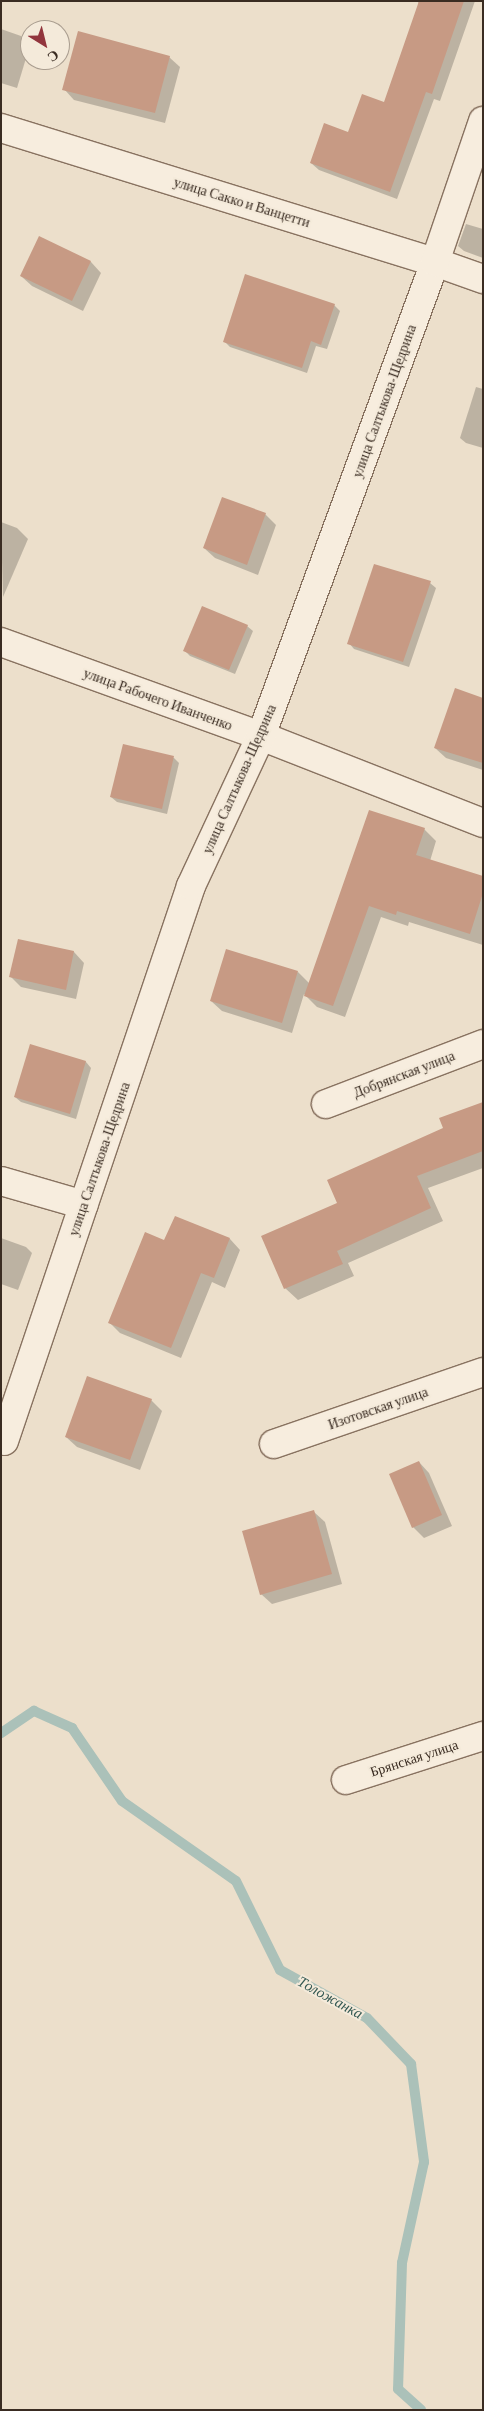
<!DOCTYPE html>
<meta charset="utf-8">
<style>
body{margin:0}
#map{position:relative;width:484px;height:2411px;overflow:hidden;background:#ecdfcb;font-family:"Crimson Pro",serif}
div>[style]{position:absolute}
.shadow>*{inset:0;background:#0003}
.stream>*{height:10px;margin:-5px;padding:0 5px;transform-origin:5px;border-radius:5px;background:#abc1b9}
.building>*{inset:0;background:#c79a84}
.roads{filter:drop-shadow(1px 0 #887260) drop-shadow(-1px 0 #887260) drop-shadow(0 1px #887260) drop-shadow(0 -1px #887260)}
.street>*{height:28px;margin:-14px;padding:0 14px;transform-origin:14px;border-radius:14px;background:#f7edde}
span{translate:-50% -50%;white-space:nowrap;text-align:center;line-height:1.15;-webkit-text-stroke:4px #f4eada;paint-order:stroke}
.street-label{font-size:14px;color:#3a2c22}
.water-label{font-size:15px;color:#335852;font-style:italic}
.frame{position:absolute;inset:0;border:2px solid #3a2c22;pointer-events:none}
.north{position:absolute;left:20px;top:20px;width:50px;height:50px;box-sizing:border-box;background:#f4eada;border:1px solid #aa9e90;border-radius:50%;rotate:144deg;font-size:14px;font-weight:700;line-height:20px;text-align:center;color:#3a2c22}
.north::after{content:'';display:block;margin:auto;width:18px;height:22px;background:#92353d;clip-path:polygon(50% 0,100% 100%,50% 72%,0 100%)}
</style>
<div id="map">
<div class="shadow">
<i style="clip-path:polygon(418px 1px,475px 1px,440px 101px,434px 99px,397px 199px,319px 170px,311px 163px,385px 104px,419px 6px)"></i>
<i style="clip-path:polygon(1px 29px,21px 36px,30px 45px,17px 88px,1px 83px)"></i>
<i style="clip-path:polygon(169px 57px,180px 67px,165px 123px,74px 100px,64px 89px)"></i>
<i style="clip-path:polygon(466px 224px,483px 229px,483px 258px,464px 251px,458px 246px)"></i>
<i style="clip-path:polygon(39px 238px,91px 262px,101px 273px,83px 311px,32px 286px,21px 276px)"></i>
<i style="clip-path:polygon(334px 305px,340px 311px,327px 349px,316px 346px,307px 373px,230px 347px,224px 341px)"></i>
<i style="clip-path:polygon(476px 387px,483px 389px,483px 448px,466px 443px,460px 438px)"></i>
<i style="clip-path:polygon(265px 514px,276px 525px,258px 575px,215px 558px,204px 548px)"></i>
<i style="clip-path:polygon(1px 522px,17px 528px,28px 539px,3px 597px)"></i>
<i style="clip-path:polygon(430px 583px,436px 588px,409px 667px,354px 649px,349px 643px)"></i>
<i style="clip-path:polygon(247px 626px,253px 631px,235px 674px,190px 656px,185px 651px)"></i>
<i style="clip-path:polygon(483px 712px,483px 770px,446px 758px,435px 748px)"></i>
<i style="clip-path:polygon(124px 746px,174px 758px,179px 763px,167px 814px,117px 802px,111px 797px)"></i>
<i style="clip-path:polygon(424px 829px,436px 841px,430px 861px,483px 877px,483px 945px,409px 922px,408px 926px,381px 917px,345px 1017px,317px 1007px,304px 994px,292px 1033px,222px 1011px,211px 1001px,298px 972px,310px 984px)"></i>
<i style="clip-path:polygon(19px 941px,74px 952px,84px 963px,76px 999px,21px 987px,11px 977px)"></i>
<i style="clip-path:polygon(31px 1046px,86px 1062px,91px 1068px,76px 1119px,21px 1102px,15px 1097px)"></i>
<i style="clip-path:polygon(483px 1103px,483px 1168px,428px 1188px,443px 1221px,348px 1263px,354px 1276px,298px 1300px,285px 1288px,339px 1204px)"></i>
<i style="clip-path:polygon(1px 1238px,26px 1247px,32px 1253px,18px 1290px,1px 1284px)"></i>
<i style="clip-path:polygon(230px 1239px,240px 1250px,225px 1288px,212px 1282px,181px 1358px,120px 1333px,110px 1323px,165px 1242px)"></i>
<i style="clip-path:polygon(151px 1400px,162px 1411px,140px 1470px,77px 1447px,66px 1437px)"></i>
<i style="clip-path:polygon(419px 1462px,429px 1473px,452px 1526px,424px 1538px,413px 1527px)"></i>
<i style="clip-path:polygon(314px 1512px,325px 1522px,342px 1584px,272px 1604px,261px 1594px)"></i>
</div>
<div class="stream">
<i style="left:1px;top:1733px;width:40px;rotate:-34deg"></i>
<i style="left:34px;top:1711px;width:42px;rotate:24.1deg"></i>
<i style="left:72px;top:1728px;width:88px;rotate:55.6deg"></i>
<i style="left:122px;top:1801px;width:139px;rotate:35.1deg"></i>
<i style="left:236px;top:1881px;width:99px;rotate:63.7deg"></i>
<i style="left:280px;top:1970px;width:99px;rotate:28.9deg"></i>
<i style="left:367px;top:2018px;width:64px;rotate:46.3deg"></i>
<i style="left:411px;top:2064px;width:99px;rotate:82.4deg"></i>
<i style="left:424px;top:2162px;width:103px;rotate:102.3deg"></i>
<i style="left:402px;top:2263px;width:126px;rotate:91.8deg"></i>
<i style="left:398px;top:2389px;width:31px;rotate:42deg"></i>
</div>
<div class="building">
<i style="clip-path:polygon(419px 1px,464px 1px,432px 94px,426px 92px,390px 192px,310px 163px,324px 123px,348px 132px,362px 94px,384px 102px)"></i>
<i style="clip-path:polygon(78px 31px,170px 56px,155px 113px,62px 90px)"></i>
<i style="clip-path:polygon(39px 236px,91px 261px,72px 301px,20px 276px)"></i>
<i style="clip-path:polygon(245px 274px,335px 304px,321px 345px,311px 341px,302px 368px,223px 342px)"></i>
<i style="clip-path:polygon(222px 497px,266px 513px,247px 565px,203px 548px)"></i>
<i style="clip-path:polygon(374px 564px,431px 581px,403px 662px,347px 644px)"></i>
<i style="clip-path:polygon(202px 606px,248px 625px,229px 670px,183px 651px)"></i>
<i style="clip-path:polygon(455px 688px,483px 698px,483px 763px,434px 748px)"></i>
<i style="clip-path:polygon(123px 744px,174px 756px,162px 809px,110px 797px)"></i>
<i style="clip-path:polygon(369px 810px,425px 828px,416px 855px,483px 876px,483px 893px,470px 934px,397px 911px,396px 915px,369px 906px,333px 1006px,304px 996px)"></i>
<i style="clip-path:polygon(18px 939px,74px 951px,66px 990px,9px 977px)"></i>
<i style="clip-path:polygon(226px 949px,298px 971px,282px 1023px,210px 1001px)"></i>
<i style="clip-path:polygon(30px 1044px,86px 1061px,70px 1114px,14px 1097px)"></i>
<i style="clip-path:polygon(483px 1102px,483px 1151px,417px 1176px,431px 1208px,337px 1251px,343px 1264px,284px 1289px,261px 1236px,337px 1203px,327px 1180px,443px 1128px,439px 1118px)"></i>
<i style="clip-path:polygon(175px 1216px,230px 1238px,214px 1278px,201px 1273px,171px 1348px,108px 1323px,145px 1232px,164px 1240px)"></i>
<i style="clip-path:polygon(87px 1376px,152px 1399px,130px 1460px,65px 1437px)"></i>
<i style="clip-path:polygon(419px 1461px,442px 1515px,412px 1528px,389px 1474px)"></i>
<i style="clip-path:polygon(314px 1510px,332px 1574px,260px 1595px,242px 1531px)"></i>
</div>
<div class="roads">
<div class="street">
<i style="left:1px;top:128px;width:454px;rotate:17.2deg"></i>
<i style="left:435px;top:262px;width:51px;rotate:19.5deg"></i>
<i style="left:1px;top:642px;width:276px;rotate:19.9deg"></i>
<i style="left:261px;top:736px;width:238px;rotate:21.4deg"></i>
<i style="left:326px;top:1104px;width:168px;rotate:-20.9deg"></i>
<i style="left:1px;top:1181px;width:86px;rotate:16.1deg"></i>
<i style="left:4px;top:1441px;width:586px;rotate:-71.38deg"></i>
<i style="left:191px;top:886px;width:166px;rotate:-65deg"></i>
<i style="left:261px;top:736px;width:505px;rotate:-69.84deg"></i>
<i style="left:435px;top:262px;width:149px;rotate:-71.2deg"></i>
<i style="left:274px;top:1444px;width:221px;rotate:-19deg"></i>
<i style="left:346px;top:1780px;width:144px;rotate:-17.8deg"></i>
</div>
</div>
<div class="street-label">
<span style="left:242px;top:202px;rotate:17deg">улица Сакко и Ванцетти</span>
<span style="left:384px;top:401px;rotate:-70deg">улица Салтыкова-Щедрина</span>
<span style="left:158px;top:699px;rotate:20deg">улица Рабочего Иванченко</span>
<span style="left:239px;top:779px;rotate:-66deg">улица Салтыкова-Щедрина</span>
<span style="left:404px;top:1074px;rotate:-21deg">Добрянская улица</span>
<span style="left:99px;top:1159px;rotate:-71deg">улица Салтыкова-Щедрина</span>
<span style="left:378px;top:1408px;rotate:-19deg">Изотовская улица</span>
<span style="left:414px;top:1758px;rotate:-18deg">Брянская улица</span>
</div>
<div class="water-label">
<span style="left:330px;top:1998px;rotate:29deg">Толожанка</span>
</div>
<div class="frame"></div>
<div class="north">С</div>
</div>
